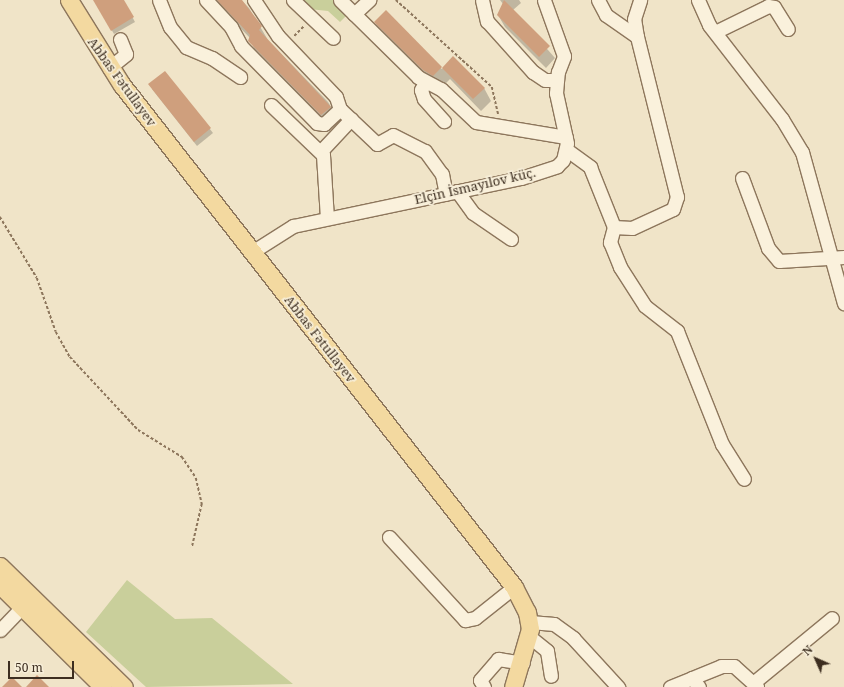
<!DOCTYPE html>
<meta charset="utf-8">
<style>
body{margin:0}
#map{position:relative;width:844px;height:687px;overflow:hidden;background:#f0e4c8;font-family:"Noto Serif",serif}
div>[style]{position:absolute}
.green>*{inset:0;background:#c9cf9b}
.shadow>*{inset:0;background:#0003}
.building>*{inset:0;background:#cf9f7d}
.path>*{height:1.5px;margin-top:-0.75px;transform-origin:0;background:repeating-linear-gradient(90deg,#8d765c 0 3px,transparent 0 5px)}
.roads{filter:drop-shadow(1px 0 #8d765c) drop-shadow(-1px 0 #8d765c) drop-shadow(0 1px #8d765c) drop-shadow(0 -1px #8d765c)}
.minor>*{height:13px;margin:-6.5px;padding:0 6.5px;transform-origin:6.5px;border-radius:6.5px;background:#faf1dc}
.major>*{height:17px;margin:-8.5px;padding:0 8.5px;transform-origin:8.5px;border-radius:8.5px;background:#f3d9a0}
span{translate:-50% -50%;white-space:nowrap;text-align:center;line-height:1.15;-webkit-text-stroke:3.5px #f7eed8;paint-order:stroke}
.street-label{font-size:13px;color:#3d2e20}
.north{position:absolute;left:796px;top:639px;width:40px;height:40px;-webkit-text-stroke:3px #f7eed8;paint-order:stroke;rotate:315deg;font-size:11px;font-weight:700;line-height:16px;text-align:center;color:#3d2e20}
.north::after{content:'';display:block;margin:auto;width:14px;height:18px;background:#3d2e20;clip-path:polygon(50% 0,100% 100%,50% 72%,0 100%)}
.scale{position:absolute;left:8px;top:661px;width:66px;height:18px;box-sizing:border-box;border:2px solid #3d2e20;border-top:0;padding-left:5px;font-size:12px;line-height:14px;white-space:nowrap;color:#3d2e20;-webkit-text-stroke:3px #f7eed8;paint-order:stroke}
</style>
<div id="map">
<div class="green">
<i style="clip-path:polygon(298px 0,335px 0,348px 14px,340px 22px,328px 11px,309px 9px)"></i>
<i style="clip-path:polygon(127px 580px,175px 619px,212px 618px,293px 684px,146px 687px,86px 632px)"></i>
</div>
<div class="shadow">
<i style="clip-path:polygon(94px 0,123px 0,135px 22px,114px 34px)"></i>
<i style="clip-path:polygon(213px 0,241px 0,249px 8px,268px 40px,328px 102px,336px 115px,329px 128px,256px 54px,250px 38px)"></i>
<i style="clip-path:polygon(500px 0,519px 0,521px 3px,513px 10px,555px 58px,546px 68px,505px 27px,498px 15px,503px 4px)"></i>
<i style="clip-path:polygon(375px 22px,442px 69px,453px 58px,484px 88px,491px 101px,481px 111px,450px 79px,441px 88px,431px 83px,382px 35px)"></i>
<i style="clip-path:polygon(165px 72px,213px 133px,197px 146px,152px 89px)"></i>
</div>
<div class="building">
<i style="clip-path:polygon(93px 0,124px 0,134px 17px,111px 31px)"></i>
<i style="clip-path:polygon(217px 0,242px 0,262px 26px,259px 30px,331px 107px,321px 115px,248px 41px,250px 35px)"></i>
<i style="clip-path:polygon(504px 0,550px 46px,539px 57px,497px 15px)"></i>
<i style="clip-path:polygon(386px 10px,442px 67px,433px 76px,423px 70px,374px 22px)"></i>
<i style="clip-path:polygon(453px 56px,485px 88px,473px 99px,442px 68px)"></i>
<i style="clip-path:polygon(165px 71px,211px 128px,194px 142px,148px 84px)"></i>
<i style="clip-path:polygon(37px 675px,49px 687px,26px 687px)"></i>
<i style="clip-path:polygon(12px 677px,22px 687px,2px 687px)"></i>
</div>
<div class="path">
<i style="left:396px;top:0;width:130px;rotate:42.2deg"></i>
<i style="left:492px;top:87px;width:28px;rotate:77deg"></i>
<i style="left:294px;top:36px;width:14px;rotate:-45deg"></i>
<i style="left:0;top:217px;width:71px;rotate:58.8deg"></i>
<i style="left:37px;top:278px;width:57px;rotate:70.6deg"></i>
<i style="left:56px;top:332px;width:29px;rotate:61deg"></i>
<i style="left:70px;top:357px;width:100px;rotate:47deg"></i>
<i style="left:138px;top:430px;width:52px;rotate:31.5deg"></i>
<i style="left:182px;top:457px;width:25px;rotate:56deg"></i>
<i style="left:196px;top:478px;width:27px;rotate:77deg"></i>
<i style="left:202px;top:504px;width:45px;rotate:102.8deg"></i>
</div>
<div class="roads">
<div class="minor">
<i style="left:159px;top:0;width:29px;rotate:68deg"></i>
<i style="left:170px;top:27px;width:26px;rotate:51deg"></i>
<i style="left:186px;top:47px;width:28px;rotate:23deg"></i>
<i style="left:212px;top:58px;width:34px;rotate:34deg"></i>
<i style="left:206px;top:0;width:37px;rotate:47deg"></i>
<i style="left:231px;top:27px;width:21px;rotate:62deg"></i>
<i style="left:241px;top:46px;width:108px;rotate:45.4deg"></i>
<i style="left:317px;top:123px;width:7px;rotate:8deg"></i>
<i style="left:324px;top:124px;width:22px;rotate:-43deg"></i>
<i style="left:254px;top:0;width:43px;rotate:56.3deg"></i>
<i style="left:278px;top:36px;width:84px;rotate:46.4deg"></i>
<i style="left:336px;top:97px;width:13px;rotate:72deg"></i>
<i style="left:340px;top:109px;width:51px;rotate:43.4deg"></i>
<i style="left:377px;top:144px;width:18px;rotate:-29deg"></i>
<i style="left:393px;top:135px;width:36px;rotate:27deg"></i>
<i style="left:425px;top:151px;width:29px;rotate:54deg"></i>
<i style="left:442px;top:174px;width:20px;rotate:79deg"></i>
<i style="left:293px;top:0;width:55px;rotate:43.5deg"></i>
<i style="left:340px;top:0;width:110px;rotate:44.6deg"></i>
<i style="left:418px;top:77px;width:26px;rotate:28deg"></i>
<i style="left:441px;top:89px;width:48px;rotate:43.3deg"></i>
<i style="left:476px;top:122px;width:91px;rotate:9.5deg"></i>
<i style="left:482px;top:0;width:22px;rotate:77deg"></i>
<i style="left:487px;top:21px;width:69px;rotate:48deg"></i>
<i style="left:533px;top:72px;width:14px;rotate:34deg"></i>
<i style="left:545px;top:80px;width:11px"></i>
<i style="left:598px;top:0;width:17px;rotate:62deg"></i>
<i style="left:606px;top:15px;width:38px;rotate:35deg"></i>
<i style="left:698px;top:0;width:27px;rotate:66deg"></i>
<i style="left:709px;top:25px;width:119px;rotate:52.2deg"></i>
<i style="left:782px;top:119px;width:39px;rotate:59deg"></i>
<i style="left:802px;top:152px;width:157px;rotate:74.5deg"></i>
<i style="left:354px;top:14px;width:21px;rotate:-43deg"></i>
<i style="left:715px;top:32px;width:59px;rotate:-26.1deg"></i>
<i style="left:768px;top:6px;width:6px;rotate:9deg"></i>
<i style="left:774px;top:7px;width:26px;rotate:58deg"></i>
<i style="left:109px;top:68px;width:22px;rotate:-39deg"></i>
<i style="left:126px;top:54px;width:16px;rotate:-112deg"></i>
<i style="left:425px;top:82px;width:9px;rotate:117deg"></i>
<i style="left:421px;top:90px;width:9px;rotate:72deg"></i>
<i style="left:424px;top:99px;width:30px;rotate:48deg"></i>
<i style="left:271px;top:105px;width:72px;rotate:43.9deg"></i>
<i style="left:323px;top:155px;width:63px;rotate:86.4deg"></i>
<i style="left:567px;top:150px;width:29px;rotate:36deg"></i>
<i style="left:590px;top:167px;width:65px;rotate:68.2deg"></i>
<i style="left:614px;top:227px;width:18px;rotate:3deg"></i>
<i style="left:632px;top:228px;width:45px;rotate:-24.9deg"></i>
<i style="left:673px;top:209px;width:13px;rotate:-72deg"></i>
<i style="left:677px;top:197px;width:165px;rotate:-104deg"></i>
<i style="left:637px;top:37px;width:18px;rotate:-99deg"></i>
<i style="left:634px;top:19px;width:20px;rotate:-72deg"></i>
<i style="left:321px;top:151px;width:44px;rotate:-46.8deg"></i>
<i style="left:742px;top:178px;width:75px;rotate:69.6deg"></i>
<i style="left:768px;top:248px;width:17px;rotate:50deg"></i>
<i style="left:779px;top:261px;width:65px;rotate:-3.5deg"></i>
<i style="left:457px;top:191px;width:27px;rotate:54deg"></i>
<i style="left:473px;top:213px;width:46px;rotate:34.4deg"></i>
<i style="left:614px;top:227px;width:16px;rotate:105deg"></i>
<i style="left:610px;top:242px;width:27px;rotate:68deg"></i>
<i style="left:620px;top:267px;width:46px;rotate:57.3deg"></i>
<i style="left:645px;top:306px;width:41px;rotate:38deg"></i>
<i style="left:677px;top:331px;width:122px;rotate:68.3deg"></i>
<i style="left:722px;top:444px;width:41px;rotate:57.8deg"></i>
<i style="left:252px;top:252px;width:49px;rotate:-32.4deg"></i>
<i style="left:293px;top:226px;width:233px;rotate:-11.9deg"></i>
<i style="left:521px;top:178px;width:38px;rotate:-18deg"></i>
<i style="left:557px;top:166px;width:8px;rotate:-45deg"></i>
<i style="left:563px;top:160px;width:17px;rotate:-77deg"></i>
<i style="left:567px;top:143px;width:51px;rotate:-102.4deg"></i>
<i style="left:556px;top:93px;width:21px;rotate:-85deg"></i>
<i style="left:558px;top:72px;width:17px;rotate:-69deg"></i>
<i style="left:564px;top:56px;width:59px;rotate:-109.7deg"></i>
<i style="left:389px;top:537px;width:113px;rotate:47.5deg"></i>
<i style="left:465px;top:620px;width:10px;rotate:-11deg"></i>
<i style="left:475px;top:618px;width:50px;rotate:-38.5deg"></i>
<i style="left:530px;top:622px;width:24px;rotate:5deg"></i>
<i style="left:554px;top:624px;width:24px;rotate:36deg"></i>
<i style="left:573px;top:638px;width:67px;rotate:47.4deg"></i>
<i style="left:0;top:630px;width:32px;rotate:-46deg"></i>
<i style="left:530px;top:637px;width:22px;rotate:39deg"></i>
<i style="left:547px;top:651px;width:25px;rotate:81deg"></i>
<i style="left:692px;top:678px;width:31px;rotate:-22deg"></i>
<i style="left:721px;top:666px;width:13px"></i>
<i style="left:734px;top:666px;width:31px;rotate:42deg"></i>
<i style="left:753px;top:683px;width:102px;rotate:-39.4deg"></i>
<i style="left:484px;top:687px;width:8px;rotate:-120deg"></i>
<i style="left:480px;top:680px;width:28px;rotate:-49deg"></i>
<i style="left:498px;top:659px;width:25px;rotate:9deg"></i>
<i style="left:670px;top:687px;width:24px;rotate:-22deg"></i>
<i style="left:692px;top:678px;width:11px;rotate:52deg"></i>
</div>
<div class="major">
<i style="left:69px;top:0;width:100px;rotate:58.1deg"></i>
<i style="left:122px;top:85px;width:637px;rotate:52.01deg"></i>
<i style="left:514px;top:587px;width:28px;rotate:63deg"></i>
<i style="left:527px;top:612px;width:17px;rotate:80deg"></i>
<i style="left:530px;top:629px;width:60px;rotate:106.3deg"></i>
<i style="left:0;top:566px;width:173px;rotate:44.3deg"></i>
<i style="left:0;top:585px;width:145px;rotate:44.7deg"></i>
</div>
</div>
<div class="street-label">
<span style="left:122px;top:82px;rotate:54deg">Abbas Fətullayev</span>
<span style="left:475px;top:186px;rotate:-13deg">Elçin İsmayılov küç.</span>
<span style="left:320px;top:339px;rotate:52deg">Abbas Fətullayev</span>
</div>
<div class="north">N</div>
<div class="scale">50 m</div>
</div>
